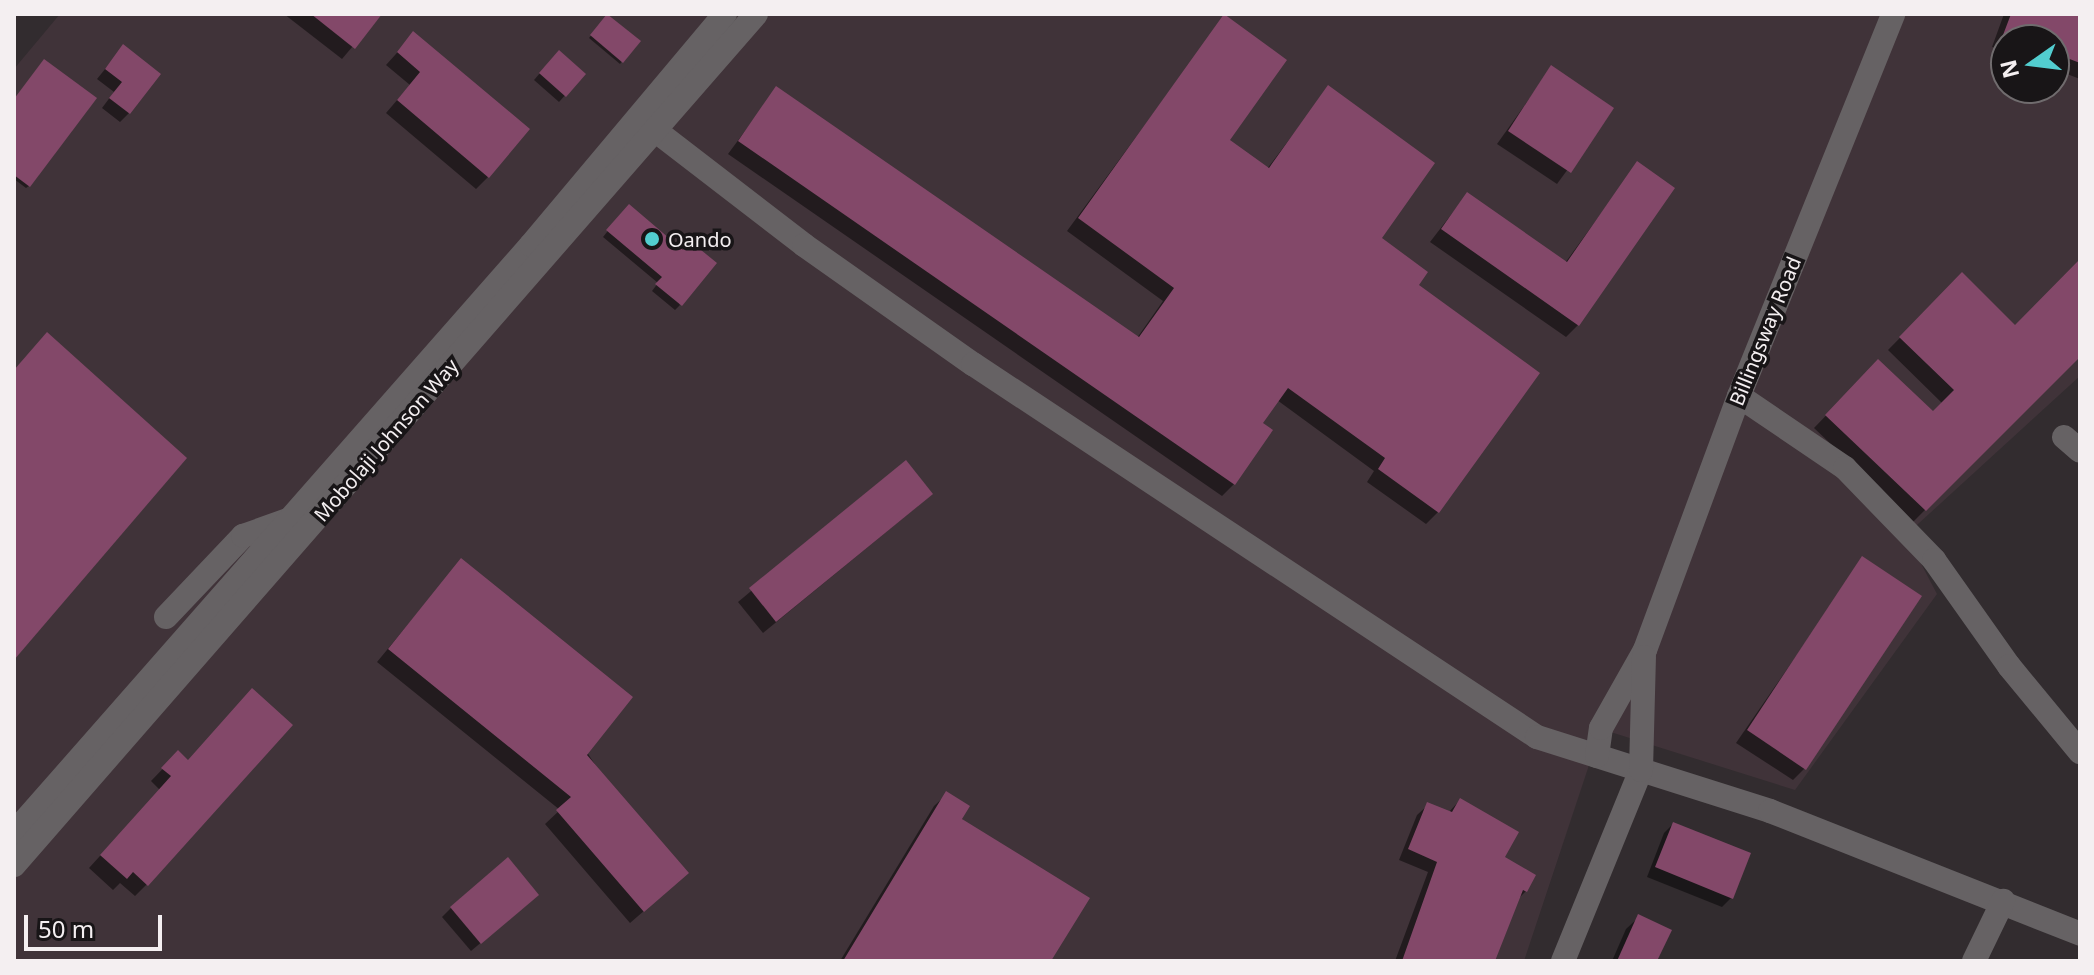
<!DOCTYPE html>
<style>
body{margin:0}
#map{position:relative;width:2094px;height:975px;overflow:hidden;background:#322c2f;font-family:"Noto Sans",sans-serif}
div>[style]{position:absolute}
.built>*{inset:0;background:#403339}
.shadow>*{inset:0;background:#0007}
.building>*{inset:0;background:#834869}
.minor>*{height:24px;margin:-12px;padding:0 12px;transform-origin:12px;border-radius:12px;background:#666264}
.dots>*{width:22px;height:22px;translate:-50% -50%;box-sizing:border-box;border:4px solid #181517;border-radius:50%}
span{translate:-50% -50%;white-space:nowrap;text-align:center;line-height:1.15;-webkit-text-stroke:7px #181517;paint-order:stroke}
.poi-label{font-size:20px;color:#f4eff1}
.left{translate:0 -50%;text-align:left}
.street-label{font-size:20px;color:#f4eff1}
.frame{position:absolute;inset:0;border:16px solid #f4eff1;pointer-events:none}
.north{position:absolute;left:1990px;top:24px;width:80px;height:80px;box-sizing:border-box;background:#181517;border:2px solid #706c6e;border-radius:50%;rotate:256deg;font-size:22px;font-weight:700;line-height:32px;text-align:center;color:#f4eff1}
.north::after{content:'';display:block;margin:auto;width:28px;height:36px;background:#52cdcf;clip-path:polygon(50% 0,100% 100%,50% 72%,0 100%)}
.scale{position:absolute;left:24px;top:915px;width:138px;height:36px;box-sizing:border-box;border:4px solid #f4eff1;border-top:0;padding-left:10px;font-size:24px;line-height:28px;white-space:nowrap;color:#f4eff1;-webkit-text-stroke:6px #181517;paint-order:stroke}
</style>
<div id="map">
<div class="built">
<i style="clip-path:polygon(evenodd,60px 14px,2080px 14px,2080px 376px,1906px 535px,1937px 594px,1795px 790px,1601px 729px,1524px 961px,14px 961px,14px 69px,60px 14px,2006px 40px,2054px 40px,2054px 88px,2006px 88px,2006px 40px)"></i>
</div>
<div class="shadow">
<i style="clip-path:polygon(284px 14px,380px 14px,342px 59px)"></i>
<i style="clip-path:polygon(2004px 14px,2080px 14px,2080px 79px,2054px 69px,2054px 40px,2006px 40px,2006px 52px,1992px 47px)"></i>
<i style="clip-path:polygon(607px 16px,638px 41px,620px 64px,589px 38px)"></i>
<i style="clip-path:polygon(1224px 17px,1227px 140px,1267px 169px,1328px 88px,1379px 238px,1417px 285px,1438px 512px,1426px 524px,1367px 482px,1374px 471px,1277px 400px,1260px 424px,1234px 484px,1222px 496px,728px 154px,776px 89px,1137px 338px,1163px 301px,1067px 231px)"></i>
<i style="clip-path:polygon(414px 34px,488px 177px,476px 189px,386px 113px,410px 85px,386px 65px)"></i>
<i style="clip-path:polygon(123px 47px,129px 113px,120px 122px,102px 108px,114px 92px,97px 79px)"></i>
<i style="clip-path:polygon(553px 58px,584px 74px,559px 102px,534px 80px)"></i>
<i style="clip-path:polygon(1551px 68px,1612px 109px,1557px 184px,1497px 144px)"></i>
<i style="clip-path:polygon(14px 101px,29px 186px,26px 188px,14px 179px)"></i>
<i style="clip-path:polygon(1637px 164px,1578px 325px,1566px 337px,1430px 242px,1467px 194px,1565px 263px)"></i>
<i style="clip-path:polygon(623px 212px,680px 305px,675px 310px,652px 291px,658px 283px,603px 237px)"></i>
<i style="clip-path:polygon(2080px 262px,2080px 354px,1913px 522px,1814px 428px,1866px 374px,1933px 414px,1943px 404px,1888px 350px,1962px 275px,2015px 328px)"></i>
<i style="clip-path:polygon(905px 463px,918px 506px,763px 633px,738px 602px)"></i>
<i style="clip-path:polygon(1863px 559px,1805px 768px,1793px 780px,1736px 743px)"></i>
<i style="clip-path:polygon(461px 560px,674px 885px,630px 923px,545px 824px,560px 810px,377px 662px)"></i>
<i style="clip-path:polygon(178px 753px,147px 884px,135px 896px,120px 883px,113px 890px,89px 868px,160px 790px,151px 781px)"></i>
<i style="clip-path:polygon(947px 794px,1049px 961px,840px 961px,934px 806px)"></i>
<i style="clip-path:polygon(1460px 800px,1526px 891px,1517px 900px,1493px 961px,1395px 961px,1428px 872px,1399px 860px,1417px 815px,1428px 805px,1448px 813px)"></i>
<i style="clip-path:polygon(1673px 824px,1731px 898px,1722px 907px,1647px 877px,1664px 833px)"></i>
<i style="clip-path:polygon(528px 903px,471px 951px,442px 917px,451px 908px)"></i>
<i style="clip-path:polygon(1639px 917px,1655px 961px,1612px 961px,1626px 929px)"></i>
</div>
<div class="building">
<i style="clip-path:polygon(311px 14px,382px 14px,355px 49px)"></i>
<i style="clip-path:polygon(607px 14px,641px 41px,623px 63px,590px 35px)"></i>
<i style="clip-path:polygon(1224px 14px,1287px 60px,1230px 140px,1269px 168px,1328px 85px,1435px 163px,1382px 238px,1428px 272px,1419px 285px,1540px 373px,1439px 513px,1378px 469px,1385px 458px,1288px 388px,1263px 423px,1273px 430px,1235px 485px,738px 141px,776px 86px,1139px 337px,1174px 288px,1078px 218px)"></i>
<i style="clip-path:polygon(2011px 14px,2080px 14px,2080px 63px,2054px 53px,2054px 40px,2003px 35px)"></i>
<i style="clip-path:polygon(413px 31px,530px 129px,489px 178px,397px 100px,420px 72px,397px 52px)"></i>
<i style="clip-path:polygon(123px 44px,161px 74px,130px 114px,109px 98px,122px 82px,105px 69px)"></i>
<i style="clip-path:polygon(559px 50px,586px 74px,566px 97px,539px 73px)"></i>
<i style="clip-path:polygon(44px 59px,97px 98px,30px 187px,14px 175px,14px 99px)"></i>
<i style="clip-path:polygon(1551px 65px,1614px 108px,1571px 173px,1508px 131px)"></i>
<i style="clip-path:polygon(1637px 161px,1675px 188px,1579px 326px,1441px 229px,1467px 192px,1567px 262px)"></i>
<i style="clip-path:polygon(629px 204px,683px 250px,690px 241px,717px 263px,682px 306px,655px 284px,662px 277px,606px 230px)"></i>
<i style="clip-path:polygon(2080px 259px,2080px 357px,1926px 511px,1825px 415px,1878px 359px,1933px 411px,1954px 390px,1899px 337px,1962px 272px,2015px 325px)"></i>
<i style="clip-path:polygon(47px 332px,187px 458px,14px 660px,14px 370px)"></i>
<i style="clip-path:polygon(906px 460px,933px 494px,776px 622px,749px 588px)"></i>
<i style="clip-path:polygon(1862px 556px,1922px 596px,1806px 770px,1747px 730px)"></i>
<i style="clip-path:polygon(461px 558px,633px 697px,587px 755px,689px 873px,644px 912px,556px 810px,571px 797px,388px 649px)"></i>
<i style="clip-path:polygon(252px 688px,293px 725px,148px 886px,133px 872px,127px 879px,100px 855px,171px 776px,161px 768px,178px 750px,188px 760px)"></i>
<i style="clip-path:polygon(946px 791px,970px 806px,962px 819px,1090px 898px,1051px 961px,843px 961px)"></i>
<i style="clip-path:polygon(1460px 798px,1519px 832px,1505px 857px,1536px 875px,1527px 892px,1523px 890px,1495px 961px,1402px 961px,1437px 862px,1408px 849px,1427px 802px,1452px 812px)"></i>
<i style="clip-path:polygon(1673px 822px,1751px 853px,1733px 899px,1655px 867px)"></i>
<i style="clip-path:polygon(508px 857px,539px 895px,481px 944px,450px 907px)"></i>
<i style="clip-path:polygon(1638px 914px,1672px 930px,1657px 961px,1617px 961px)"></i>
</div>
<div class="minor">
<i style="left:656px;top:131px;width:187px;rotate:37.6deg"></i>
<i style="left:804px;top:245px;width:207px;rotate:35.2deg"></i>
<i style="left:973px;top:364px;width:676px;rotate:33.48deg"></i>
<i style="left:1537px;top:737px;width:244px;rotate:17.6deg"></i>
<i style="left:1770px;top:811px;width:334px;rotate:21.6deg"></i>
<i style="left:1739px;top:396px;width:128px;rotate:34.2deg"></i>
<i style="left:1845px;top:468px;width:128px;rotate:45.9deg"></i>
<i style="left:1934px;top:560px;width:130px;rotate:54.7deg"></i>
<i style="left:2009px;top:666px;width:112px;rotate:50.5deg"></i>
<i style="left:2064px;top:437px;width:21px;rotate:41deg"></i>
<i style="left:166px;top:617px;width:112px;rotate:-46.5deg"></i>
<i style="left:243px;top:536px;width:48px;rotate:-19.6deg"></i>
<i style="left:1597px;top:756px;width:28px;rotate:-82deg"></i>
<i style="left:1601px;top:728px;width:90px;rotate:-60.6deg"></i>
<i style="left:1645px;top:650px;width:271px;rotate:-69.7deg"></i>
<i style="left:1739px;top:396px;width:412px;rotate:-68deg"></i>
<i style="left:14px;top:833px;width:783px;rotate:-48.68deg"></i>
<i style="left:531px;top:245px;width:302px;rotate:-50deg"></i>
<i style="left:14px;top:865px;width:1129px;rotate:-48.91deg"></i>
<i style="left:1563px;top:961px;width:206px;rotate:-67.8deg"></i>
<i style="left:1641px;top:770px;width:113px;rotate:-88.5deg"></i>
<i style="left:1974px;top:961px;width:67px;rotate:-64.2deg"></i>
</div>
<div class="dots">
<i style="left:652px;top:239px;background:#52cdcf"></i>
</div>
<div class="poi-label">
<span class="left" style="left:668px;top:239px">Oando</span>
</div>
<div class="street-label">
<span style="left:1765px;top:331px;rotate:-68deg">Billingsway Road</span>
<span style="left:386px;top:440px;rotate:-49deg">Mobolaji Johnson Way</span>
</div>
<div class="frame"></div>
<div class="north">N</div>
<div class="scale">50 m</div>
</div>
